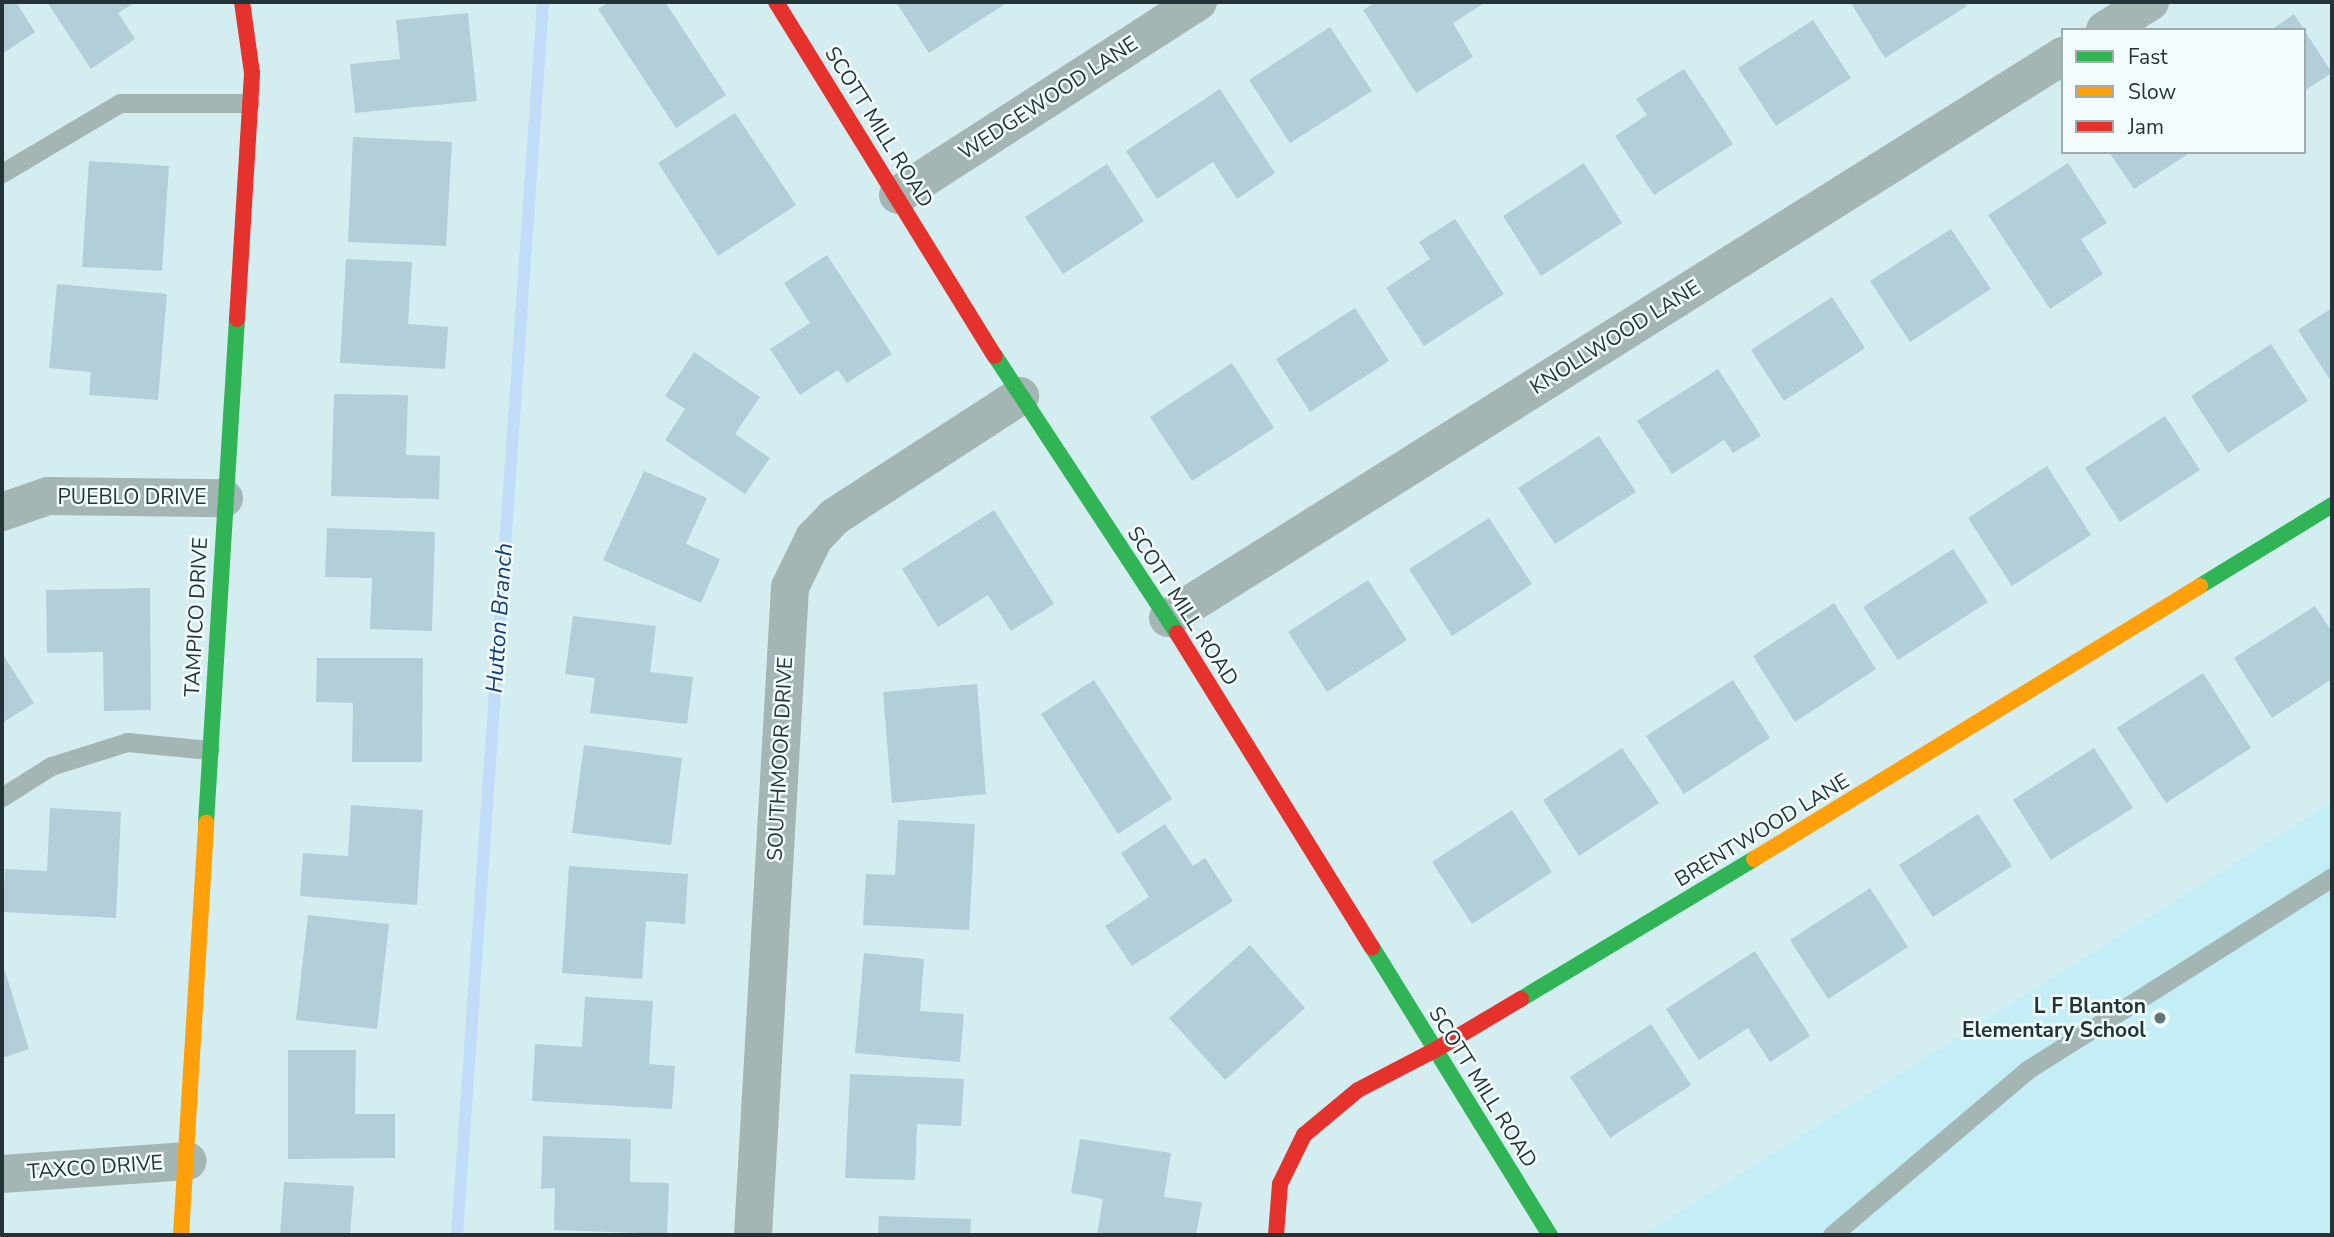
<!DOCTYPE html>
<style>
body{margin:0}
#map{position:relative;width:2334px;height:1237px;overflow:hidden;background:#d4edf1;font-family:"Nunito Sans",sans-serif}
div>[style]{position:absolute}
.built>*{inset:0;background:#c4eef5}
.stream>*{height:12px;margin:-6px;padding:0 6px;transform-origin:6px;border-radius:6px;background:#c0dcf9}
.building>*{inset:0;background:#b2ced9}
.lane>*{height:19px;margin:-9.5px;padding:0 9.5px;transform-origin:9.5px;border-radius:9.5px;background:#a4b6b4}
.street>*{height:38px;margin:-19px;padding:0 19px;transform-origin:19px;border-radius:19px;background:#a4b6b4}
.fast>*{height:16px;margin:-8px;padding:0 8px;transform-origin:8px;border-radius:8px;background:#30b455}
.slow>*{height:16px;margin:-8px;padding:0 8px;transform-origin:8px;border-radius:8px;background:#ff9f0a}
.jam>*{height:16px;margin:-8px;padding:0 8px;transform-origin:8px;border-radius:8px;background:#e5322d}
.dots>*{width:19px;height:19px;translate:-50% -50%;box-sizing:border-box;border:4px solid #f3fcfd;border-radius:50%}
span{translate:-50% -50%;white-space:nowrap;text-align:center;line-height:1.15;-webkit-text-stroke:5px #f3fcfd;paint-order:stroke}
.street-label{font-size:21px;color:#223437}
.poi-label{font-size:21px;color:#223437;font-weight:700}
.right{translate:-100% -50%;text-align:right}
.water-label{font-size:23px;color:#113f78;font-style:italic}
.frame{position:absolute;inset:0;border:4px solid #223437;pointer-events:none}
.legend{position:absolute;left:2061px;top:28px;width:245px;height:126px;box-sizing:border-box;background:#f3fcfd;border:2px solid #9facae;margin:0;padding:9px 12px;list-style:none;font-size:21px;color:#223437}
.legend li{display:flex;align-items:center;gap:14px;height:35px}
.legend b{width:35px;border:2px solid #9facae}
</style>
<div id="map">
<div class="built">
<i style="clip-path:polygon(2332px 802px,2332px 1235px,1643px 1235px)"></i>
</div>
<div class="stream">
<i style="left:457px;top:1235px;width:1236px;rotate:-86.01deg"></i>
</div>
<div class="building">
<i style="clip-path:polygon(2px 2px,16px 2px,35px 32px,2px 54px)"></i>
<i style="clip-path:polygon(47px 2px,136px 2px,118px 13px,135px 39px,91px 69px)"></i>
<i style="clip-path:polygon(609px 2px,665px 2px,726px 95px,676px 128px,598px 9px)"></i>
<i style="clip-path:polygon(896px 2px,1008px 2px,929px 53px)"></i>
<i style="clip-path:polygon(1376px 2px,1482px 2px,1483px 4px,1453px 23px,1473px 57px,1416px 93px,1363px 10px)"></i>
<i style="clip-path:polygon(1857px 2px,1964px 2px,1967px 6px,1885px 58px,1852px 5px)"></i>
<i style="clip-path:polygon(468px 13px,477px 101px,355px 113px,350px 64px,400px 59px,396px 20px)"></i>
<i style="clip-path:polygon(2294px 14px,2332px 73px,2304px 91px,2304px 30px,2271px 30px)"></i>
<i style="clip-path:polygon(1813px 20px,1851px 78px,1776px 126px,1738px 68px)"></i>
<i style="clip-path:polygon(1330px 27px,1372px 91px,1290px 143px,1249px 80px)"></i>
<i style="clip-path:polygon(1684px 69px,1733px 144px,1654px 195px,1615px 136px,1647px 115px,1636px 99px)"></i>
<i style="clip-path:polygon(1220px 89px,1275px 173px,1237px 199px,1213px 162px,1157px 199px,1126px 151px)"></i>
<i style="clip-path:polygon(735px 113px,796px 205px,718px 256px,658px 163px)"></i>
<i style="clip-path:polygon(353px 137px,452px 142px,446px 246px,348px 242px)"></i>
<i style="clip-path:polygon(2109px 152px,2191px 152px,2134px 189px)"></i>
<i style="clip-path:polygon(89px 161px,169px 166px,162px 271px,82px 267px)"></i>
<i style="clip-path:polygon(1584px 163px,1622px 223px,1541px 276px,1503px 216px)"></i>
<i style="clip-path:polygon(2068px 163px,2107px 223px,2081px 239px,2103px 274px,2050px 309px,1988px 215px)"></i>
<i style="clip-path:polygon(1107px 164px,1144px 221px,1063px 274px,1025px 217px)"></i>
<i style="clip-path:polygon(1455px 219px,1504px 294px,1424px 346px,1386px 288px,1430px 259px,1419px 242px)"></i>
<i style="clip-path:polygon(1951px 229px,1991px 289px,1910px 342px,1870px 281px)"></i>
<i style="clip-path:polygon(827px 255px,892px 354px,847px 383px,838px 370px,800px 395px,770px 349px,810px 323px,784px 283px)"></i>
<i style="clip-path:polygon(346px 259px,412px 262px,408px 324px,448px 327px,445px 369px,340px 363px)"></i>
<i style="clip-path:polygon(57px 284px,167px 294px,158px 400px,89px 395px,91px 372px,49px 368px)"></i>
<i style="clip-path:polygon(1832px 297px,1865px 348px,1784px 401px,1751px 350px)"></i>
<i style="clip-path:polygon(1355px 308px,1389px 361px,1310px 412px,1276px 359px)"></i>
<i style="clip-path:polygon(2332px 308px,2332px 383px,2298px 330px)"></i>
<i style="clip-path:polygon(2271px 344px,2308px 401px,2228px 453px,2191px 396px)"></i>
<i style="clip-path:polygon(694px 352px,760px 397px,735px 434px,770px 458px,745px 494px,665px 440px,685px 409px,665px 396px)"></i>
<i style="clip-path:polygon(1232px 363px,1274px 428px,1192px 481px,1150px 417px)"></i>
<i style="clip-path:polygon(1718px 369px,1761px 436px,1733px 453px,1724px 440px,1672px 474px,1637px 421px)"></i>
<i style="clip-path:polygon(334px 394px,408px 395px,406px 455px,440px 456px,439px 499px,331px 496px)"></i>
<i style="clip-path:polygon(2165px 416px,2200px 470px,2120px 522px,2085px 468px)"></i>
<i style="clip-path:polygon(1599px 436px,1636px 492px,1555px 544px,1518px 488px)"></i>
<i style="clip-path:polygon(2047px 466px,2091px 535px,2012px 586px,1968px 518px)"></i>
<i style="clip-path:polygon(644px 471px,707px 498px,686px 544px,720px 559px,701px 603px,603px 560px)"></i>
<i style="clip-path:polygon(994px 510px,1054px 604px,1011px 631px,988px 595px,938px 627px,902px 569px)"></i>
<i style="clip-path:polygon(1489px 518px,1532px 584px,1452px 636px,1409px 569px)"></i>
<i style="clip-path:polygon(327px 528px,435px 532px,432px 631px,370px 629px,372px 578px,325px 577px)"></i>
<i style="clip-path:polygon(1953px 549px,1988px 602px,1898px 660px,1863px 607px)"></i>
<i style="clip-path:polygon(1368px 580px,1407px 640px,1327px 692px,1288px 632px)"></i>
<i style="clip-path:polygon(150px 588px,151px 710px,104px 711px,103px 652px,47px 653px,46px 590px)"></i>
<i style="clip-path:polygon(1834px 603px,1876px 669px,1795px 722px,1753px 656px)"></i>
<i style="clip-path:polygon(2315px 606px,2332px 632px,2332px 679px,2272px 718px,2234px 658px)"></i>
<i style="clip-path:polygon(573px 616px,656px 626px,650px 672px,693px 677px,687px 724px,590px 713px,595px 678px,565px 674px)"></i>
<i style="clip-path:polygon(2px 653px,34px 703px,2px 723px)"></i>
<i style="clip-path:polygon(317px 658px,423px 658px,422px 762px,352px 762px,353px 703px,316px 702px)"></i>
<i style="clip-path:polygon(2203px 673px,2251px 748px,2166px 803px,2117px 728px)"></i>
<i style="clip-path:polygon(1094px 680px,1172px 799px,1118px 834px,1041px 714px)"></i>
<i style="clip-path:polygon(1733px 680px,1770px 738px,1684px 794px,1646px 736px)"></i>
<i style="clip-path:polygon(977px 684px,986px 794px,892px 803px,883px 692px)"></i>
<i style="clip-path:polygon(584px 745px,682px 758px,671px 845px,572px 833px)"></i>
<i style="clip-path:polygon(1622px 748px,1659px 803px,1579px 856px,1543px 800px)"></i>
<i style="clip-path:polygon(2094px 748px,2133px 808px,2051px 860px,2013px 800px)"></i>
<i style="clip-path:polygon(351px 805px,423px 810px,417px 905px,300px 896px,303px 853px,348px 856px)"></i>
<i style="clip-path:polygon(50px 808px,121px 812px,116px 918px,3px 912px,5px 869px,47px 871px)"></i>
<i style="clip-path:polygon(1512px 810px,1552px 872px,1472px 924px,1432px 862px)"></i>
<i style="clip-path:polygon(1978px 814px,2012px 866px,1933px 917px,1899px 865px)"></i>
<i style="clip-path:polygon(898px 820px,975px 824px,969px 930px,863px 925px,866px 874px,895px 875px)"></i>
<i style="clip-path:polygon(1165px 824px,1193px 866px,1205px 858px,1233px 901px,1132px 966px,1105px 926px,1149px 897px,1121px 853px)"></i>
<i style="clip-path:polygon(569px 866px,688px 874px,685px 924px,646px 921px,642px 979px,562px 973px)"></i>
<i style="clip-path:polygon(1870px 888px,1908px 947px,1828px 999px,1790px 940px)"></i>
<i style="clip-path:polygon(308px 915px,389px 924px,377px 1029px,296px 1020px)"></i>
<i style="clip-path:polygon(1250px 945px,1305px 1008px,1225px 1080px,1169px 1018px)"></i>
<i style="clip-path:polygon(1755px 951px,1810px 1036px,1770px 1062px,1748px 1028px,1699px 1060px,1666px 1009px)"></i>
<i style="clip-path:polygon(864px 953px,924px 959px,920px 1011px,964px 1014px,960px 1062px,855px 1053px)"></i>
<i style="clip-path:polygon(5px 971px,29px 1049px,2px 1058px,2px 972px)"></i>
<i style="clip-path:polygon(585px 997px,653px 1001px,649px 1064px,675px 1066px,672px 1109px,532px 1101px,535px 1044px,582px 1047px)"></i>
<i style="clip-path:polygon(1651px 1024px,1691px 1085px,1610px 1138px,1570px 1077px)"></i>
<i style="clip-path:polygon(288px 1050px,356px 1050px,355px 1114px,395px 1114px,395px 1158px,288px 1159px)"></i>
<i style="clip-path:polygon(850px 1074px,964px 1079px,961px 1126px,917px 1124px,915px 1180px,845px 1178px)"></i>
<i style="clip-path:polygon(543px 1136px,631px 1139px,630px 1182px,669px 1183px,667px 1234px,554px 1230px,555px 1188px,541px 1189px)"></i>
<i style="clip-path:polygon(1080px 1139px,1171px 1153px,1164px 1197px,1202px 1202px,1196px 1235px,1097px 1235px,1103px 1199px,1071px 1193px)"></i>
<i style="clip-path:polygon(284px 1182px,354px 1186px,350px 1235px,280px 1235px)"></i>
<i style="clip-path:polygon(879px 1216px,971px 1219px,970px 1235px,878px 1235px)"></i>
</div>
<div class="lane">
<i style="left:2px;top:173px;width:137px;rotate:-30.7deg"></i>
<i style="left:120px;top:103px;width:130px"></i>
<i style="left:2px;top:797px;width:58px;rotate:-32.3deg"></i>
<i style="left:51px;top:766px;width:80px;rotate:-17.5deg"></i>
<i style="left:127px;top:742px;width:83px;rotate:5.5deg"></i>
<i style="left:1832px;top:1235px;width:255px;rotate:-40.2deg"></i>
<i style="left:2027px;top:1070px;width:361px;rotate:-32.3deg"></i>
</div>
<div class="street">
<i style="left:2105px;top:30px;width:53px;rotate:-31.9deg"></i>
<i style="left:898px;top:195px;width:357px;rotate:-32.8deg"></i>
<i style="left:2px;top:512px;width:49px;rotate:-19.2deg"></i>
<i style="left:48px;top:496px;width:176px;rotate:0.7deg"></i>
<i style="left:1168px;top:618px;width:1057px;rotate:-32.13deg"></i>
<i style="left:2px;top:1174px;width:186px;rotate:-4deg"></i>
<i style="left:753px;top:1235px;width:649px;rotate:-86.73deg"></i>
<i style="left:790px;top:587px;width:55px;rotate:-63.9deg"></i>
<i style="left:814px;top:538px;width:29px;rotate:-46deg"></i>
<i style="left:834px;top:517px;width:222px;rotate:-33deg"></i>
</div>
<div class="fast">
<i style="left:995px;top:356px;width:331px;rotate:56.7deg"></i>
<i style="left:2200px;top:586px;width:155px;rotate:-31.5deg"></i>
<i style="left:206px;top:823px;width:505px;rotate:-86.48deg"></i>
<i style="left:1372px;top:947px;width:339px;rotate:58.3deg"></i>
<i style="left:1521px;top:999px;width:272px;rotate:-31deg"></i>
</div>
<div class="slow">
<i style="left:1754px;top:859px;width:523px;rotate:-31.47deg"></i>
<i style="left:181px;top:1235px;width:413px;rotate:-86.5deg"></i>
</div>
<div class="jam">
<i style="left:776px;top:2px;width:416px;rotate:58.3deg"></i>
<i style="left:237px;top:319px;width:246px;rotate:-86.5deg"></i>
<i style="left:252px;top:73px;width:72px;rotate:-98deg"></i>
<i style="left:1177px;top:633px;width:370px;rotate:58.2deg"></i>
<i style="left:1276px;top:1235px;width:51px;rotate:-85.5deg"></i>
<i style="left:1280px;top:1184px;width:55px;rotate:-63.9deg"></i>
<i style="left:1304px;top:1135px;width:70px;rotate:-39.8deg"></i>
<i style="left:1358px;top:1090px;width:87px;rotate:-27.5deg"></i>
<i style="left:1435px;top:1050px;width:100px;rotate:-30.7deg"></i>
</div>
<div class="dots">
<i style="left:2160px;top:1018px;background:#607578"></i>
</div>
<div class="street-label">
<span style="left:1048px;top:98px;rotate:-33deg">WEDGEWOOD LANE</span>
<span style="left:879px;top:127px;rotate:58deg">SCOTT MILL ROAD</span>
<span style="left:1615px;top:337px;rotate:-32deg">KNOLLWOOD LANE</span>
<span style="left:132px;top:497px">PUEBLO DRIVE</span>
<span style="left:1183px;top:606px;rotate:57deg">SCOTT MILL ROAD</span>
<span style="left:196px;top:617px;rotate:-87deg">TAMPICO DRIVE</span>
<span style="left:780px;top:759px;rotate:-87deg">SOUTHMOOR DRIVE</span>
<span style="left:1762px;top:830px;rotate:-31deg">BRENTWOOD LANE</span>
<span style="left:1483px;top:1087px;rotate:58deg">SCOTT MILL ROAD</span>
<span style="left:95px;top:1167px;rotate:-4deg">TAXCO DRIVE</span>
</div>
<div class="poi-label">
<span class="right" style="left:2146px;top:1018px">L F Blanton<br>Elementary School</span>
</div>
<div class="water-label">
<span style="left:500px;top:618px;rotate:-86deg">Hutton Branch</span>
</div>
<div class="frame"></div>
<ul class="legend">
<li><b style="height:9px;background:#30b455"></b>Fast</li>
<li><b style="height:9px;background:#ff9f0a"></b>Slow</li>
<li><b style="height:9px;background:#e5322d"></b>Jam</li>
</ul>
</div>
